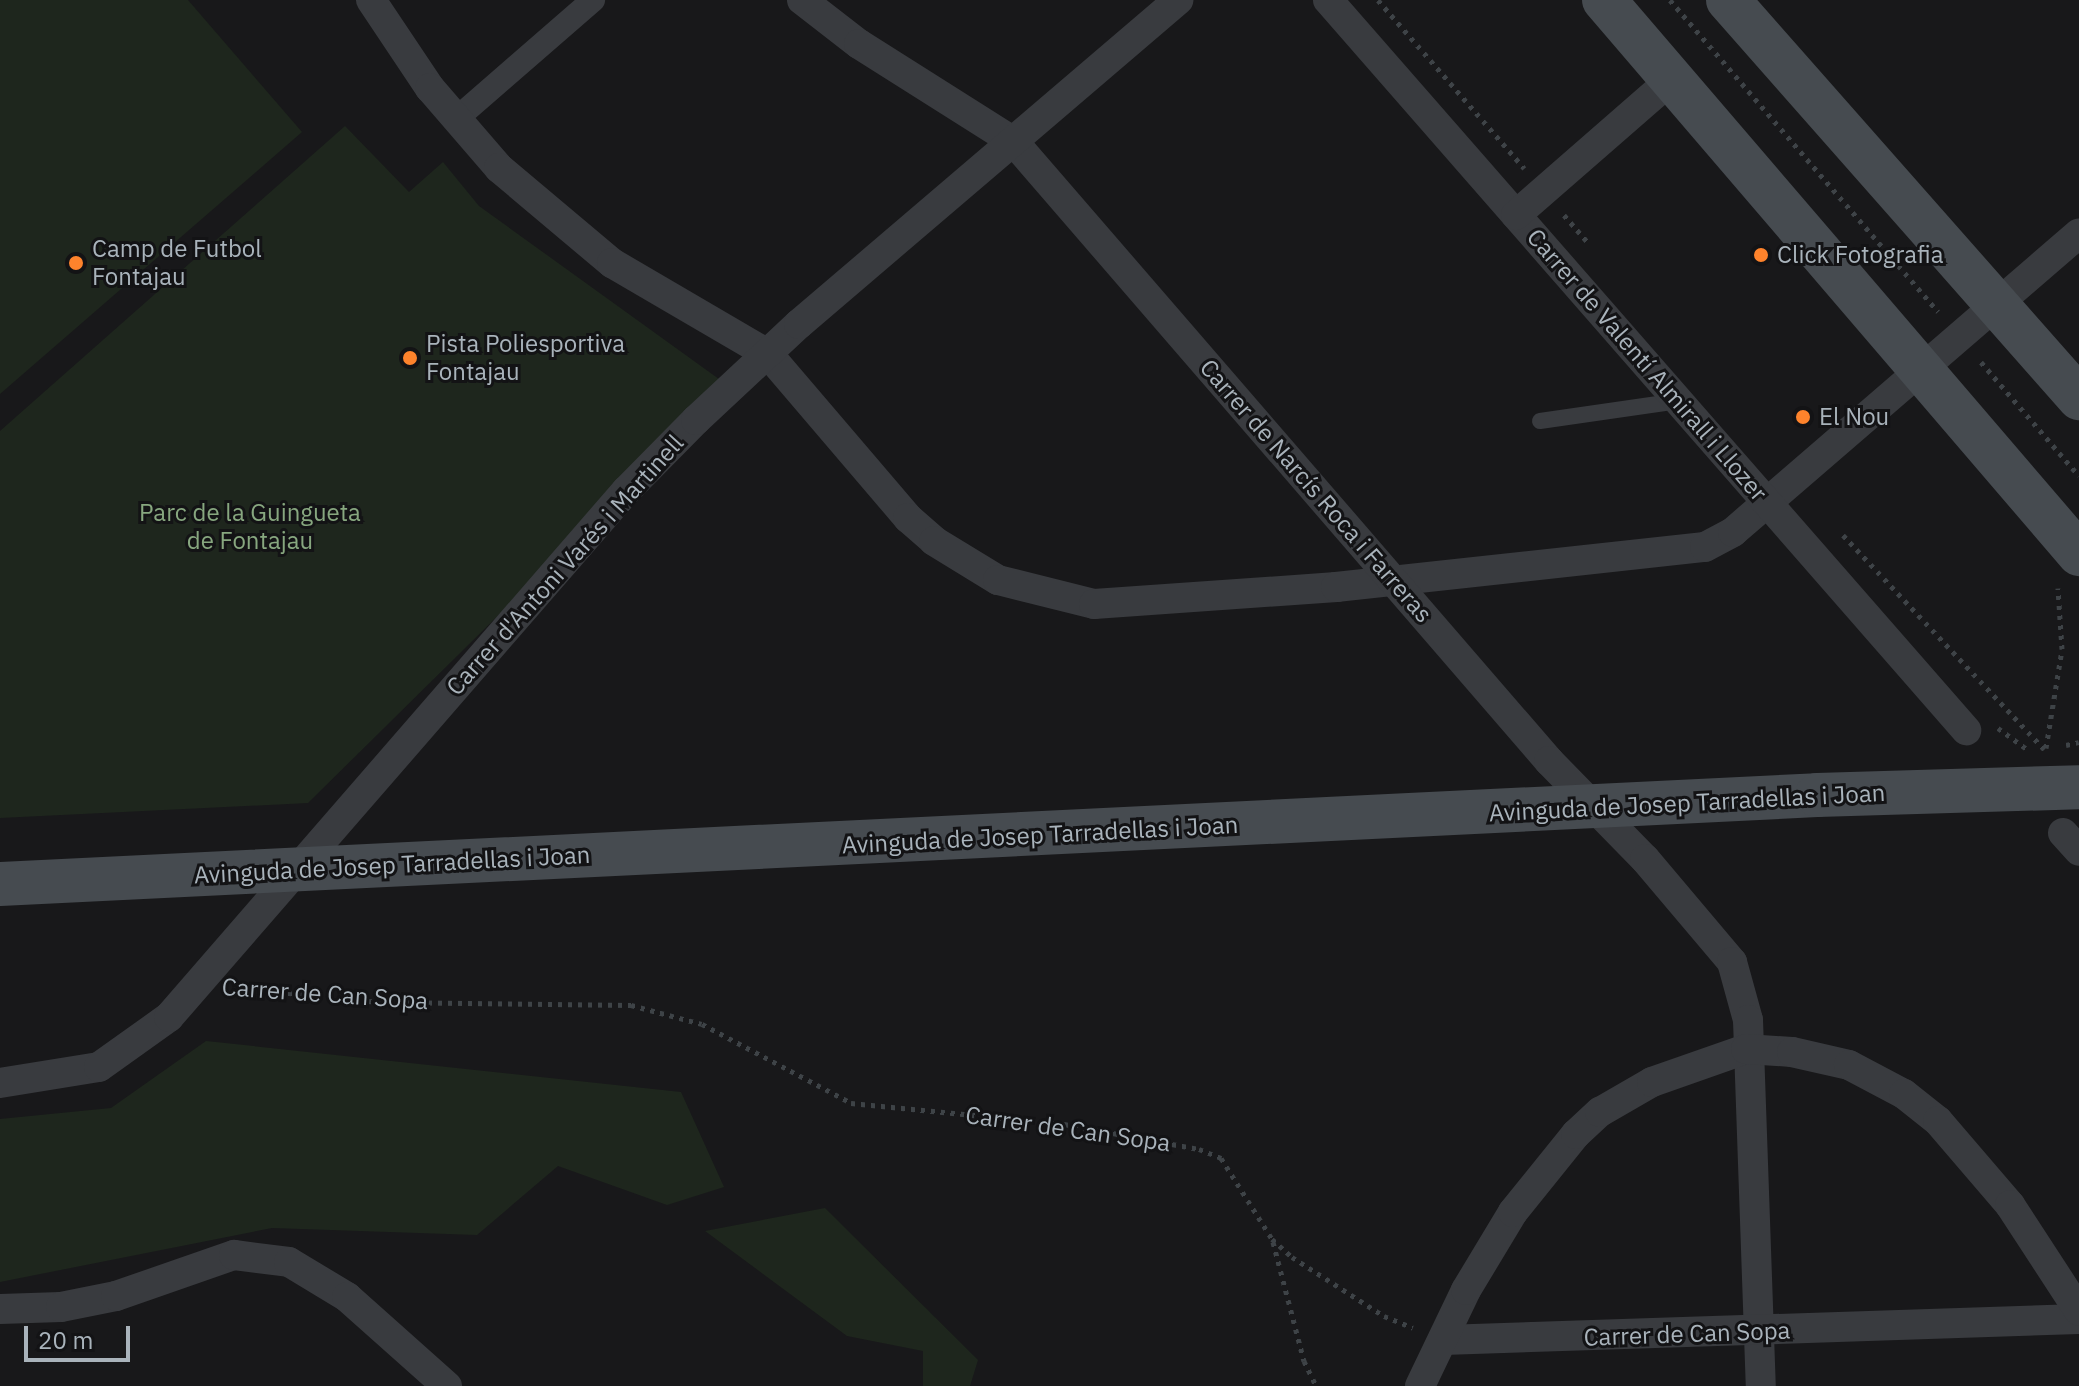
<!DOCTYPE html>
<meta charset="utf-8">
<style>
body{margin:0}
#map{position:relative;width:2079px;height:1386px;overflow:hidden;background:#18181a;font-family:"IBM Plex Sans",sans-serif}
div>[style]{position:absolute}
.green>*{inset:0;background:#1e261d}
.path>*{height:5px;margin-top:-2.5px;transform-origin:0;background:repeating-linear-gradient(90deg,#3e4347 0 4px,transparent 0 10px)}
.service>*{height:16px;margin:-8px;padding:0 8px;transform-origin:8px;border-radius:8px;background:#393b3f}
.pedestrian>*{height:24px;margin:-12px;padding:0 12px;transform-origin:12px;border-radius:12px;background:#393b3f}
.minor>*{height:30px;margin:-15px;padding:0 15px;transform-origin:15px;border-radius:15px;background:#393b3f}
.secondary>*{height:44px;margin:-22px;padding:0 22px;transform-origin:22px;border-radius:22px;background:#464b50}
.dots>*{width:22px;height:22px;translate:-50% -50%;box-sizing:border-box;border:4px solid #131315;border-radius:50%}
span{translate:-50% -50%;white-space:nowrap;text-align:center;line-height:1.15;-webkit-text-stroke:6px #131315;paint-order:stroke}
.poi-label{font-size:24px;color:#a9b3bb}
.left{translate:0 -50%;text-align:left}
.street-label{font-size:24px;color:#a9b3bb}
.park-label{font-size:24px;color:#87a77f}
.scale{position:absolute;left:24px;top:1326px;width:106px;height:36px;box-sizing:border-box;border:4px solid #a9b3bb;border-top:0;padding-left:10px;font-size:24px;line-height:28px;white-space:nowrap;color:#a9b3bb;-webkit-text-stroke:6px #131315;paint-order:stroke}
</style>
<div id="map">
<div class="green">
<i style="clip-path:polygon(0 0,188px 0,302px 132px,0 394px)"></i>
<i style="clip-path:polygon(345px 126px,409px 192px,443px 162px,479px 206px,730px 387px,308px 803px,0 818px,0 431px)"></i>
<i style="clip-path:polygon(206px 1041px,681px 1092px,724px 1187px,667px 1205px,558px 1166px,477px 1235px,272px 1228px,0 1282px,0 1119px,111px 1108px)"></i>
<i style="clip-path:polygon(825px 1208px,978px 1360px,970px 1386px,923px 1386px,923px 1351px,847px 1336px,705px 1231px)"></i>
</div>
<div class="path">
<i style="left:1378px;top:0;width:223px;rotate:49deg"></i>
<i style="left:1670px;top:0;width:411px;rotate:49.3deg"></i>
<i style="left:1564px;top:215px;width:38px;rotate:49deg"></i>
<i style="left:1981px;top:362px;width:150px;rotate:49.3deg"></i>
<i style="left:1843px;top:535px;width:294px;rotate:46.8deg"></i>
<i style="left:1998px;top:728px;width:36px;rotate:36deg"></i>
<i style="left:2066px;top:745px;width:13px;rotate:-13deg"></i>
<i style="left:2046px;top:748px;width:100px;rotate:-80.8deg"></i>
<i style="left:2062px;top:649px;width:61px;rotate:-93.8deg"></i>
<i style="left:238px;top:988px;width:141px;rotate:5.7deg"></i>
<i style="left:378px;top:1002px;width:253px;rotate:0.7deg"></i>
<i style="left:631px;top:1005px;width:73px;rotate:15deg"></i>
<i style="left:702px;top:1024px;width:169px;rotate:27.9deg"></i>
<i style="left:851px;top:1103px;width:214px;rotate:5.6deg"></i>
<i style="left:1064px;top:1124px;width:137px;rotate:10.5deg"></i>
<i style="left:1199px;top:1149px;width:24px;rotate:22deg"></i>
<i style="left:1221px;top:1158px;width:96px;rotate:57.8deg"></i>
<i style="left:1272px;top:1239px;width:27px;rotate:42deg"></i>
<i style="left:1292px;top:1257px;width:109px;rotate:32.7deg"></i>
<i style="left:1384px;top:1316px;width:31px;rotate:22deg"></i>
<i style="left:1273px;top:1242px;width:123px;rotate:75.4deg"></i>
<i style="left:1304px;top:1361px;width:28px;rotate:64deg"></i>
</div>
<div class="service">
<i style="left:1540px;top:421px;width:140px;rotate:-8.2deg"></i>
</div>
<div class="pedestrian">
<i style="left:455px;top:120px;width:183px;rotate:-41deg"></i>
</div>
<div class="minor">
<i style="left:371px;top:0;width:106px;rotate:56.2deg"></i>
<i style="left:430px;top:88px;width:106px;rotate:49.2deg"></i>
<i style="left:499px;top:168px;width:148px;rotate:40.1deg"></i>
<i style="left:612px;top:263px;width:181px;rotate:30.3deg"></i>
<i style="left:768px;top:354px;width:216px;rotate:49.5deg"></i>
<i style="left:908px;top:518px;width:35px;rotate:41deg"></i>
<i style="left:934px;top:541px;width:75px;rotate:31.4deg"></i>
<i style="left:998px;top:580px;width:99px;rotate:14deg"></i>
<i style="left:1094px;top:604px;width:243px;rotate:-4deg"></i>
<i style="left:1336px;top:587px;width:371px;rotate:-6.2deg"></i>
<i style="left:1705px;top:547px;width:32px;rotate:-28deg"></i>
<i style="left:1733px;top:532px;width:457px;rotate:-40.8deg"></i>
<i style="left:802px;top:0;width:72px;rotate:37.7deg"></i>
<i style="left:859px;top:44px;width:183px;rotate:32.3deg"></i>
<i style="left:1014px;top:142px;width:818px;rotate:49.16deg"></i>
<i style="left:1549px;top:761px;width:137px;rotate:45.6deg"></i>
<i style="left:1645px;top:859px;width:135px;rotate:49.8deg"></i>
<i style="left:1732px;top:962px;width:60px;rotate:74.6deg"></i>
<i style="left:1748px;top:1020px;width:366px;rotate:88deg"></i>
<i style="left:1328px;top:0;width:970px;rotate:48.85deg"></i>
<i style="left:1516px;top:215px;width:207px;rotate:-41.1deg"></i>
<i style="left:2063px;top:833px;width:24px;rotate:48deg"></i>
<i style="left:0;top:1083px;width:100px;rotate:-9.2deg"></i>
<i style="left:99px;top:1067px;width:86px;rotate:-35.5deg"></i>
<i style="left:169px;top:1017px;width:697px;rotate:-49.02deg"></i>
<i style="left:626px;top:491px;width:100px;rotate:-45.4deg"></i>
<i style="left:696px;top:420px;width:141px;rotate:-43deg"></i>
<i style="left:799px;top:324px;width:499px;rotate:-40.5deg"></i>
<i style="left:0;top:1309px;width:61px;rotate:-1.9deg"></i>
<i style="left:61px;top:1307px;width:56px;rotate:-11.3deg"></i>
<i style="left:116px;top:1296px;width:125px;rotate:-19.2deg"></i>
<i style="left:234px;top:1255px;width:55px;rotate:7.3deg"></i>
<i style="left:289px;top:1262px;width:68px;rotate:31.1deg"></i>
<i style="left:347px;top:1297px;width:134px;rotate:41.7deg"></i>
<i style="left:1443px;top:1340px;width:636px;rotate:-1.89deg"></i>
<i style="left:1420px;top:1386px;width:106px;rotate:-64.4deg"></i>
<i style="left:1466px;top:1290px;width:91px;rotate:-58.9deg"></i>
<i style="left:1513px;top:1212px;width:100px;rotate:-51.1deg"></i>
<i style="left:1576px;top:1134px;width:33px;rotate:-43deg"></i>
<i style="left:1600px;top:1112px;width:60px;rotate:-30deg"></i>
<i style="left:1652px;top:1082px;width:100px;rotate:-19.3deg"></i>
<i style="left:1746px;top:1049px;width:46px;rotate:3.7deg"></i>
<i style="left:1792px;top:1052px;width:58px;rotate:12.8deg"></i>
<i style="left:1849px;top:1065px;width:62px;rotate:27.8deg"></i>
<i style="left:1904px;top:1094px;width:43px;rotate:38.5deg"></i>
<i style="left:1938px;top:1121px;width:111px;rotate:49.4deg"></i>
<i style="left:2010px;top:1205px;width:126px;rotate:56.9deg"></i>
</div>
<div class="secondary">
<i style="left:1604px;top:0;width:730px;rotate:49.39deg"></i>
<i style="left:1728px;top:0;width:531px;rotate:48.59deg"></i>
<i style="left:0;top:884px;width:1819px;rotate:-2.8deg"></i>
<i style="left:1817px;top:795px;width:262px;rotate:-1.7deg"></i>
</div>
<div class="dots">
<i style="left:1761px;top:255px;background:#fe832c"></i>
<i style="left:76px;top:263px;background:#fe832c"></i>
<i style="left:410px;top:358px;background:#fe832c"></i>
<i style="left:1803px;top:417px;background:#fe832c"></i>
</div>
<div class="poi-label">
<span class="left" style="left:92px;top:263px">Camp de Futbol<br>Fontajau</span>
<span class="left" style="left:1777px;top:255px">Click Fotografia</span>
<span class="left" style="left:426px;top:358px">Pista Poliesportiva<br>Fontajau</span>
<span class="left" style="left:1819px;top:417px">El Nou</span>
</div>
<div class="street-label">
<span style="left:1647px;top:365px;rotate:49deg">Carrer de Valentí Almirall i Llozer</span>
<span style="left:1316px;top:491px;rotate:49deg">Carrer de Narcís Roca i Farreras</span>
<span style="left:565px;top:565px;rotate:-48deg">Carrer d'Antoni Varés i Martinell</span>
<span style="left:1687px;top:803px;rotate:-3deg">Avinguda de Josep Tarradellas i Joan</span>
<span style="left:1040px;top:835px;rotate:-3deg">Avinguda de Josep Tarradellas i Joan</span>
<span style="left:392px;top:865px;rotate:-3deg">Avinguda de Josep Tarradellas i Joan</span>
<span style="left:325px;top:994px;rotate:4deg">Carrer de Can Sopa</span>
<span style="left:1068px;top:1129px;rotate:8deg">Carrer de Can Sopa</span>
<span style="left:1687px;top:1334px;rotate:-2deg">Carrer de Can Sopa</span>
</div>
<div class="park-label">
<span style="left:250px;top:527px">Parc de la Guingueta<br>de Fontajau</span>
</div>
<div class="scale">20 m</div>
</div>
